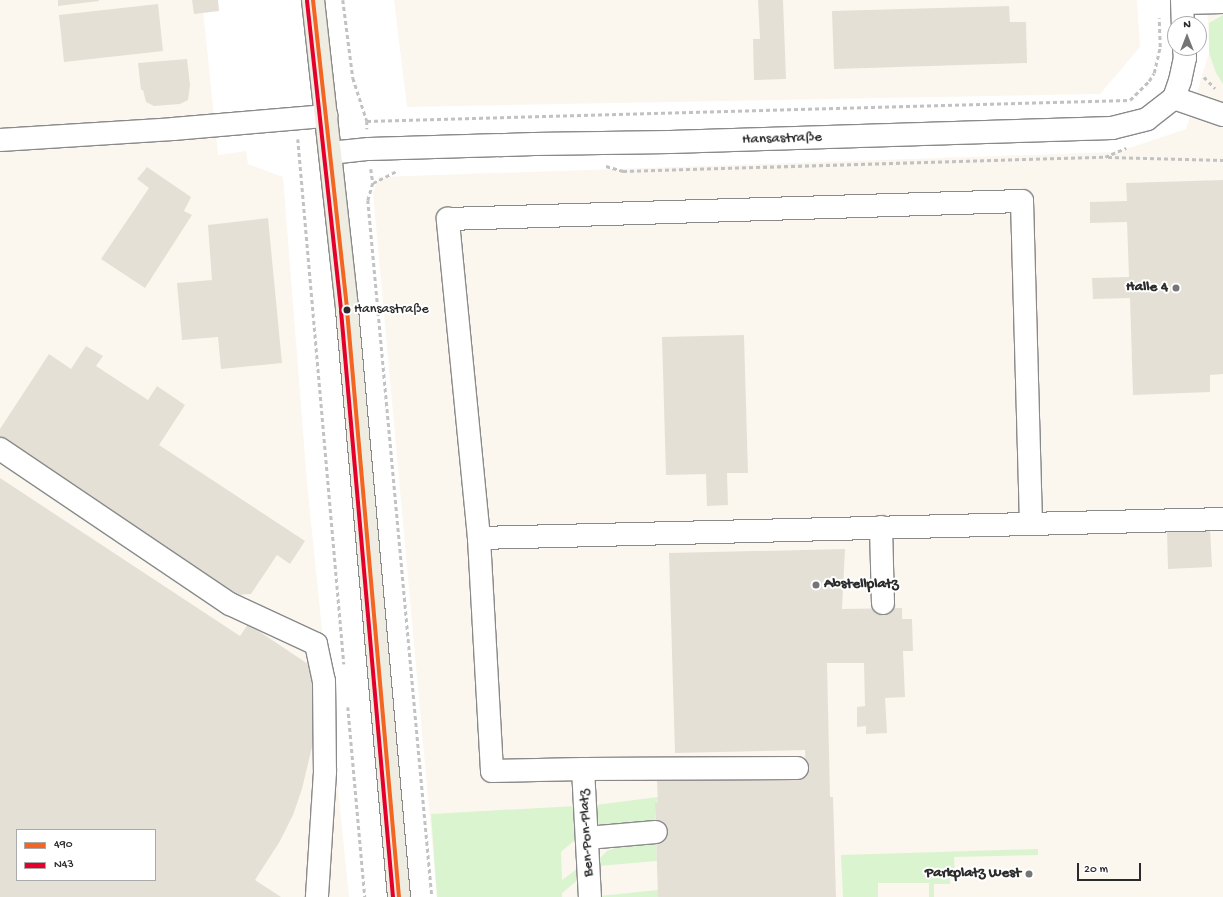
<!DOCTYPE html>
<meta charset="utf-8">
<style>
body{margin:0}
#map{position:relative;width:1223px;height:897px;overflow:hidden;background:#fff;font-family:"Gochi Hand",sans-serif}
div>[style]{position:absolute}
.built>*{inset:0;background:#fbf7ef}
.green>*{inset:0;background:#dbf4d0}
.building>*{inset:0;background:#e5e0d6}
.path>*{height:2.5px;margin-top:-1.25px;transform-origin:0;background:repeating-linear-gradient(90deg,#c2c2c2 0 4px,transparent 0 7px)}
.roads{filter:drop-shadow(1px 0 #8a8a8a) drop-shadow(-1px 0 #8a8a8a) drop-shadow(0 1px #8a8a8a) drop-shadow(0 -1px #8a8a8a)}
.minor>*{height:22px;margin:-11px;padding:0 11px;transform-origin:11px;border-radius:11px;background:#fff}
.major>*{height:22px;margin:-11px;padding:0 11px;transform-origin:11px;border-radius:11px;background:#efede1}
.bus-1>*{height:4px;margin:-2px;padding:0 2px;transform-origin:2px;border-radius:2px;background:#f26522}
.bus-2>*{height:4px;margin:-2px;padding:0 2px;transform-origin:2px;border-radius:2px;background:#e4002b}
.dots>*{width:11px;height:11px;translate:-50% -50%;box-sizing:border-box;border:2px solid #fff;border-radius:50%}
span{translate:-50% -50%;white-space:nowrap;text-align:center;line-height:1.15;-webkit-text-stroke:4px #fff;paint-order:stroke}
.bus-label{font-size:14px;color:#2b2b2b}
.left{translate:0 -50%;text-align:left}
.street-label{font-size:15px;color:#2b2b2b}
.poi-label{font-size:15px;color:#2b2b2b;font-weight:700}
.right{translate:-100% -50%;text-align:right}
.legend{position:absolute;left:16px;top:829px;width:140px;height:52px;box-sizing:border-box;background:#fff;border:1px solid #aaa;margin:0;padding:5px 7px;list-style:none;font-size:12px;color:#2b2b2b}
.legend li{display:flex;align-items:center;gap:8px;height:20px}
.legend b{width:20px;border:1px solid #aaa}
.north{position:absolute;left:1167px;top:16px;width:40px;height:40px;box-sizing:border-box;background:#fff;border:1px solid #aaa;border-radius:50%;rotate:0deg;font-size:11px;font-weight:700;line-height:16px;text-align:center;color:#2b2b2b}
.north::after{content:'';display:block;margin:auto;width:14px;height:18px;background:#757575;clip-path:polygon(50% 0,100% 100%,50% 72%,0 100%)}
.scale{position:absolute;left:1077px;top:863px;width:64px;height:18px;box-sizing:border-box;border:2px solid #2b2b2b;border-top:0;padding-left:5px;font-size:12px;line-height:14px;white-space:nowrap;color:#2b2b2b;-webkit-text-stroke:3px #fff;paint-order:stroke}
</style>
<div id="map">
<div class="built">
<i style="clip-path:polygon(evenodd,0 0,202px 0,218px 155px,246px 151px,248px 164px,283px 177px,307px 482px,349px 897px,0 897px,0 0,17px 830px,155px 830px,155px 880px,17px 880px,17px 830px)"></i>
<i style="clip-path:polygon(394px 0,1137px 0,1140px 47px,1100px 94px,407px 107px)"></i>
<i style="clip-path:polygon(1207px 0,1223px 0,1223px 897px,437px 897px,373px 193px,379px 177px,1117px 152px,1186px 129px,1209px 53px)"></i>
</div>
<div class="green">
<i style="clip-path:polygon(1223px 15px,1223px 84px,1216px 73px,1209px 53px,1209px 23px)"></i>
<i style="clip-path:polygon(658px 797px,658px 803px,655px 803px,655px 822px,600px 828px,597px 826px,595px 805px)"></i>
<i style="clip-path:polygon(575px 806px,576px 839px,561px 852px,562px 880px,577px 869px,578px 880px,562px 893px,562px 897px,437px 897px,431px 814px)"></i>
<i style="clip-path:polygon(656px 843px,657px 861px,598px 866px,600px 858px,607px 851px,615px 848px)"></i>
<i style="clip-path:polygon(1038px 849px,1038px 855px,954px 857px,955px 873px,950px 876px,950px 884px,934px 884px,934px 897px,929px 897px,929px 883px,878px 883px,878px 897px,843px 897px,841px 855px)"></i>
<i style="clip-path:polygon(658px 890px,658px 897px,599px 897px,599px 896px)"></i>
</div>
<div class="building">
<i style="clip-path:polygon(58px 0,99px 0,99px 1px,58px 6px)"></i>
<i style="clip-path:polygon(192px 0,218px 0,219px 11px,194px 14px)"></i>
<i style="clip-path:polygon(758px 0,783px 0,786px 79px,754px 80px,753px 39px,760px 39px)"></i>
<i style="clip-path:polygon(158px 4px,163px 51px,64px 62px,59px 15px)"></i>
<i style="clip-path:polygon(1009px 6px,1010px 22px,1026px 22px,1027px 63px,834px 69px,832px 11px)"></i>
<i style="clip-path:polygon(187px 59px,190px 85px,188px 100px,180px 104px,154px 106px,146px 102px,143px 90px,141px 90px,138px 63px)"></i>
<i style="clip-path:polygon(147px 167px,191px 197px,184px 211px,192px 215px,145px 288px,101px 259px,149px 188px,137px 179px)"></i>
<i style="clip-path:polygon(1223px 180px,1223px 374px,1210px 375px,1210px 392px,1133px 395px,1130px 298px,1093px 299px,1092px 278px,1129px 277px,1127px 222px,1090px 223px,1090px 202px,1127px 201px,1126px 183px)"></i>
<i style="clip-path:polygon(268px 218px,282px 363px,221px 369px,218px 337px,182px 340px,177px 283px,212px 280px,208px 225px)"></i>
<i style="clip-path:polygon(744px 335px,748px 473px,727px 473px,728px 505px,707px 506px,706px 474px,666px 475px,662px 337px)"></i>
<i style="clip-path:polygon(86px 346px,103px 356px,96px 366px,148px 400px,157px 386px,185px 405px,159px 445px,305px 541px,290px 564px,277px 555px,251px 594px,237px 595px,0 441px,0 429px,49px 354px,71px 369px)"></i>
<i style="clip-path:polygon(evenodd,0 478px,240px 636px,248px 624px,320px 672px,316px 730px,302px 789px,293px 815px,280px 841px,255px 880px,281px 897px,0 897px,0 478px,17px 830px,155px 830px,155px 880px,17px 880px,17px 830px)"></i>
<i style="clip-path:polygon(1210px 528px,1212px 567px,1168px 569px,1167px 530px)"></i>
<i style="clip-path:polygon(845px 549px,842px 609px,902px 608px,902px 619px,912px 619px,913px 651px,903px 651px,905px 697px,885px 698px,887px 733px,866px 734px,866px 726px,857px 727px,857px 707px,865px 706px,864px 663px,827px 663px,830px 797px,833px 797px,836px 897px,658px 897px,655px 803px,658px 803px,657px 781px,806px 777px,805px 750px,675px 753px,669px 553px)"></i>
</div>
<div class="path">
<i style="left:343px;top:0;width:79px;rotate:82.7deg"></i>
<i style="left:353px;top:78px;width:45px;rotate:72deg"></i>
<i style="left:367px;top:121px;width:8px;rotate:90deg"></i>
<i style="left:1204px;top:77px;width:16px;rotate:45deg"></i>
<i style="left:367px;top:121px;width:763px;rotate:-1.58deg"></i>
<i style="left:1130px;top:100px;width:27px;rotate:-45deg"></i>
<i style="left:1149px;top:81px;width:9px;rotate:-58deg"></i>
<i style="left:1154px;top:73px;width:27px;rotate:-77deg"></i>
<i style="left:1160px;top:47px;width:29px;rotate:-92deg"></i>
<i style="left:298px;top:139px;width:527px;rotate:84.99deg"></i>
<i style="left:1108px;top:157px;width:115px;rotate:1.5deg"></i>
<i style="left:606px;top:166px;width:18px;rotate:16deg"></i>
<i style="left:623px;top:171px;width:482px;rotate:-1.7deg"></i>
<i style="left:1105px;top:157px;width:23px;rotate:-23deg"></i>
<i style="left:371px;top:169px;width:14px;rotate:82deg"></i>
<i style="left:373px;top:183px;width:18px;rotate:106deg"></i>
<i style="left:368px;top:200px;width:700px;rotate:84.75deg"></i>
<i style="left:373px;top:183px;width:27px;rotate:-27deg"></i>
<i style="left:348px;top:707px;width:191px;rotate:84.9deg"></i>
</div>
<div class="roads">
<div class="minor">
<i style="left:1182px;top:0;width:24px;rotate:88deg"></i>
<i style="left:1183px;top:3px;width:40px;rotate:-1.4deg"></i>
<i style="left:1174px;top:98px;width:52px;rotate:19.1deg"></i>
<i style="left:0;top:140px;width:173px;rotate:-3.6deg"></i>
<i style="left:173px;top:129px;width:154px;rotate:-4.9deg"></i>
<i style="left:330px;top:153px;width:39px;rotate:-6deg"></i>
<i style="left:369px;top:149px;width:165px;rotate:-1.7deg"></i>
<i style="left:534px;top:144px;width:136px;rotate:-0.8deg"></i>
<i style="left:670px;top:142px;width:442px;rotate:-1.8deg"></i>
<i style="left:1112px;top:128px;width:36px;rotate:-14deg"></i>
<i style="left:1147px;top:119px;width:34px;rotate:-38deg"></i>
<i style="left:1174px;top:98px;width:18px;rotate:-71deg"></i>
<i style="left:1180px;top:81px;width:24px;rotate:-78deg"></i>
<i style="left:1185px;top:58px;width:10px;rotate:-96deg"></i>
<i style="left:0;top:449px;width:277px;rotate:34deg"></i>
<i style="left:230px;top:604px;width:95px;rotate:24.9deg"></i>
<i style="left:316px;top:644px;width:38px;rotate:78deg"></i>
<i style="left:324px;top:681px;width:91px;rotate:89.4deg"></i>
<i style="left:325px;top:772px;width:125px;rotate:93.7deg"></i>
<i style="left:881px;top:527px;width:76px;rotate:88.5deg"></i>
<i style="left:479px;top:538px;width:744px;rotate:-1.46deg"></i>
<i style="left:797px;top:768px;width:214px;rotate:179.7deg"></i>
<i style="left:583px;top:769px;width:91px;rotate:178.7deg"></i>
<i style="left:492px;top:771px;width:233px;rotate:-93.2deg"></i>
<i style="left:479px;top:538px;width:321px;rotate:-95.6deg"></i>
<i style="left:448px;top:219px;width:574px;rotate:-1.8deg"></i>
<i style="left:1022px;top:201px;width:323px;rotate:88.4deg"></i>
<i style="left:583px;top:769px;width:128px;rotate:86.9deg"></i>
<i style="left:587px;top:838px;width:69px;rotate:-5deg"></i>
</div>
<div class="major">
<i style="left:313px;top:0;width:312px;rotate:83.7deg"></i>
<i style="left:347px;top:310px;width:589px;rotate:84.94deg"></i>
</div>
</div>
<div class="bus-1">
<i style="left:313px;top:0;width:312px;rotate:83.7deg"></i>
<i style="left:347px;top:310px;width:589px;rotate:84.94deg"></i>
</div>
<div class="bus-2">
<i style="left:307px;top:1px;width:312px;rotate:83.7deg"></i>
<i style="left:341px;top:311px;width:588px;rotate:84.93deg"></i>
</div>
<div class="dots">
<i style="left:1176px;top:288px;background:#757575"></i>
<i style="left:347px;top:310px;background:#2b2b2b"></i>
<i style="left:816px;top:585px;background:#757575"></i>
<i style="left:1029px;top:874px;background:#757575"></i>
</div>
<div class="bus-label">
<span class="left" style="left:354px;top:310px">Hansastraße</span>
</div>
<div class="street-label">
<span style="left:782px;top:139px;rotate:-2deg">Hansastraße</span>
<span style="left:587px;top:833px;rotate:-93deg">Ben-Pon-Platz</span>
</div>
<div class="poi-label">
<span class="right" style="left:1168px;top:288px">Halle 4</span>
<span class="left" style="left:824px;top:585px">Abstellplatz</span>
<span class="right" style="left:1021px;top:874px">Parkplatz West</span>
</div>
<ul class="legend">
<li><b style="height:5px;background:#f26522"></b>490</li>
<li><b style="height:5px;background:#e4002b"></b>N43</li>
</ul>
<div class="north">N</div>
<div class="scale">20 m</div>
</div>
